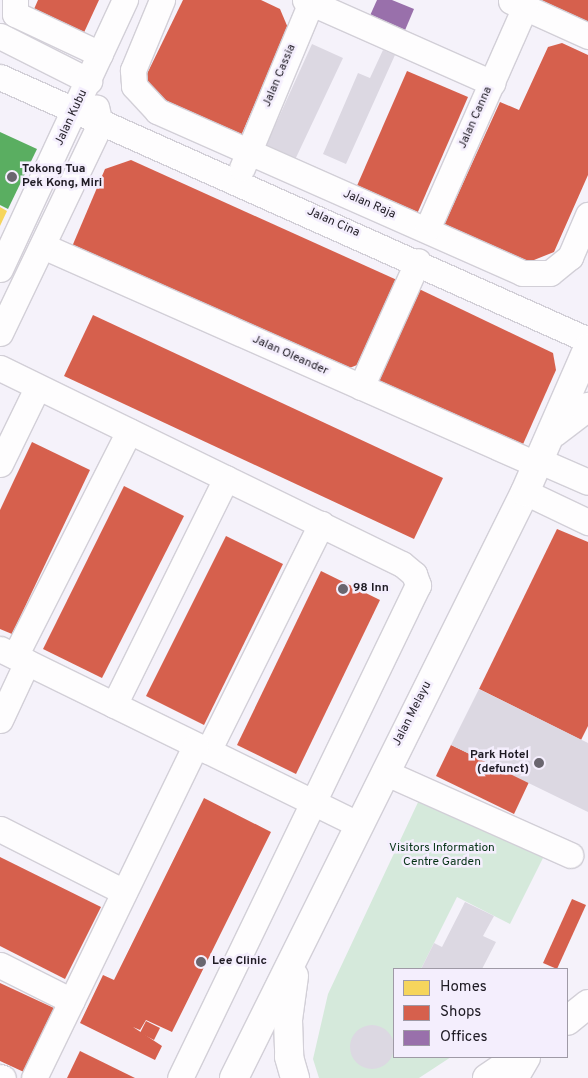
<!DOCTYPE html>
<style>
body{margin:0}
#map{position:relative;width:588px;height:1078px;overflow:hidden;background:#f5f2fa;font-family:Overpass,sans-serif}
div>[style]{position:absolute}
.green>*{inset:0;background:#d5e9db}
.homes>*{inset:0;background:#f6d55c}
.shops>*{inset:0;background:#d6604d}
.offices>*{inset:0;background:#9970ab}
.public>*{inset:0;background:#5aae61}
.building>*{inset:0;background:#dcd8e2}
.round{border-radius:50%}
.roads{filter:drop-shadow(1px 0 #d2cfd7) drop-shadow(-1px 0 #d2cfd7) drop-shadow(0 1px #d2cfd7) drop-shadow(0 -1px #d2cfd7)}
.minor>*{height:25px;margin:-12.5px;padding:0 12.5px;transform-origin:12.5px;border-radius:12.5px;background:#fefdfe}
.major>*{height:28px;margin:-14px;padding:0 14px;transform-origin:14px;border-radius:14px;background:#fefdfe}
.dots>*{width:14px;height:14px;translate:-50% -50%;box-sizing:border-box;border:2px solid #f4eefd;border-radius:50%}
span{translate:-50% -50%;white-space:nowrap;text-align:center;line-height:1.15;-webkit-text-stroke:5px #f4eefd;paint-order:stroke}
.street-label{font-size:12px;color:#1f1b24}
.poi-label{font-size:12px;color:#1f1b24;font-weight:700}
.left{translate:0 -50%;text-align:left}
.right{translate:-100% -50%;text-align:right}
.park-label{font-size:12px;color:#063316}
.legend{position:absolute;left:393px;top:968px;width:175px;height:90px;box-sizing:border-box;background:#f4eefd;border:1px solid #9f9aa6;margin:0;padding:6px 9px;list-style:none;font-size:15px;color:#1f1b24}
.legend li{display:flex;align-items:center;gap:10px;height:25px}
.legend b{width:25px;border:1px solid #9f9aa6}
</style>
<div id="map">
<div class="green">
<i style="clip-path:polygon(420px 798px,545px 854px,510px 924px,457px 897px,421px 969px,394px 969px,394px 1057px,451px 1057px,419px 1078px,319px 1078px,313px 1059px,328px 994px)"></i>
</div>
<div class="homes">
<i style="clip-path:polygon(0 207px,7px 211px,0 226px)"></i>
</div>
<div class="shops">
<i style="clip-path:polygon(38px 0,99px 0,81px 39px,31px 16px)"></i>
<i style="clip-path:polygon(183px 0,261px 0,280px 9px,288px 28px,240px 138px,152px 97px,144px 80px)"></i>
<i style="clip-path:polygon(530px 0,588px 0,588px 26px)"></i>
<i style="clip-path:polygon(562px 43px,588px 55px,588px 175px,554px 252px,529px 262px,444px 225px,500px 102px,519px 110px,548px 47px)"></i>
<i style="clip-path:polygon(407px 71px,468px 97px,417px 214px,356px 188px)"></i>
<i style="clip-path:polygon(131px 160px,397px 280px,362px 363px,347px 369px,71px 249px,105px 169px)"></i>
<i style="clip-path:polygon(417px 288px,553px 353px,556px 370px,520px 451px,383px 389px,376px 375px)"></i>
<i style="clip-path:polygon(93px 315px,443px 478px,414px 539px,64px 376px)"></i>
<i style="clip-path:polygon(32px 442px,90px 470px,12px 634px,0 629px,0 510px)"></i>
<i style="clip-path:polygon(124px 486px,184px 516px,102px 678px,43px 649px)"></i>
<i style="clip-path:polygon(557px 529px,588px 542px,588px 726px,581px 740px,479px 689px)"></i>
<i style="clip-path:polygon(226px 536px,283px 564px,204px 725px,146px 696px)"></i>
<i style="clip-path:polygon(321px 571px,380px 600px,296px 774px,237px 745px)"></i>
<i style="clip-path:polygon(451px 745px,529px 782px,514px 814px,436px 776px)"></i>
<i style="clip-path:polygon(204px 798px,271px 832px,172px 1032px,146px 1020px,140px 1030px,133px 1027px,162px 1046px,155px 1060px,80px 1023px,103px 975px,114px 980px)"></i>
<i style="clip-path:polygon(0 857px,101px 907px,65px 979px,0 946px)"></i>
<i style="clip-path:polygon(572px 899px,586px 905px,557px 969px,543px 963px)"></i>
<i style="clip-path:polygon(0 983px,56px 1009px,26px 1073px,0 1061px)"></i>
<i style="clip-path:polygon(146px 1021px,160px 1028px,154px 1040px,140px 1033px)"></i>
<i style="clip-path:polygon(80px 1051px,135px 1078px,67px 1078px)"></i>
</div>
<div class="offices">
<i style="clip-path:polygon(377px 0,392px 0,414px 9px,403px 35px,368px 20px)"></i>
</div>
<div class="public">
<i style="clip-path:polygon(0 132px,37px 149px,8px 209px,0 205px)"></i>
</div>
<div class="building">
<i style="clip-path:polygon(312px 44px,343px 58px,293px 164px,264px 150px)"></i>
<i style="clip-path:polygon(383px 50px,395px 55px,346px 164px,323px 154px,358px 73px,370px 78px)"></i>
<i style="clip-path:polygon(479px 689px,588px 743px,588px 812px,451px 745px)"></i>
<i style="clip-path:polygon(465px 902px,494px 916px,483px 936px,496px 942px,482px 969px,421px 969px,434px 943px,442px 947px)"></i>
<i class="round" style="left:350px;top:1025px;width:44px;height:44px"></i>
</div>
<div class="roads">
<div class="minor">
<i style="left:15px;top:0;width:14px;rotate:90deg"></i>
<i style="left:15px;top:14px;width:94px;rotate:25.2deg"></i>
<i style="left:162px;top:0;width:76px;rotate:112.5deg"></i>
<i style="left:133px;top:70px;width:16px;rotate:86deg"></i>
<i style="left:134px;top:86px;width:34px;rotate:47deg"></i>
<i style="left:157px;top:111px;width:399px;rotate:23.9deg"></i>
<i style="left:522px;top:273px;width:28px"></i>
<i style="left:550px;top:273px;width:26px;rotate:-39deg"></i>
<i style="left:570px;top:257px;width:46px;rotate:-66.8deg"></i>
<i style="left:305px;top:0;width:205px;rotate:23.9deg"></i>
<i style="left:511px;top:1px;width:85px;rotate:24.4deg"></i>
<i style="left:0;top:36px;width:100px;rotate:26.8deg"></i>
<i style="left:0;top:77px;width:644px;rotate:24.1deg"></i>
<i style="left:242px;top:168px;width:182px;rotate:-67.4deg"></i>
<i style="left:427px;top:229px;width:243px;rotate:-66.2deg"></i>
<i style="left:43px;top:246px;width:541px;rotate:23.87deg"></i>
<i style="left:0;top:269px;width:297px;rotate:-65.1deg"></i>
<i style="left:0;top:333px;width:232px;rotate:-64.4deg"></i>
<i style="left:100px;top:124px;width:17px;rotate:-103deg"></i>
<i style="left:0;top:368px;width:447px;rotate:26deg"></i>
<i style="left:402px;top:564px;width:16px;rotate:40deg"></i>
<i style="left:414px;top:574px;width:12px;rotate:70deg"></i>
<i style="left:418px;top:585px;width:547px;rotate:115.77deg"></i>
<i style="left:361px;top:387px;width:138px;rotate:-65.7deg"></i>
<i style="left:540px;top:461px;width:52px;rotate:23.6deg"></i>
<i style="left:0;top:464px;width:85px;rotate:-64deg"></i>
<i style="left:525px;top:492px;width:70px;rotate:25.5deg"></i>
<i style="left:0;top:649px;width:398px;rotate:26.1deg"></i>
<i style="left:15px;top:656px;width:252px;rotate:-63.1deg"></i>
<i style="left:114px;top:705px;width:253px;rotate:-63.7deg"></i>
<i style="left:0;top:720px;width:64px;rotate:-65deg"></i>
<i style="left:208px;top:751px;width:254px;rotate:-63.5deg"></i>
<i style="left:384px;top:772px;width:204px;rotate:24deg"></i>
<i style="left:0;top:829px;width:139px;rotate:26.9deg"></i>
<i style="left:0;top:965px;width:80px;rotate:26.6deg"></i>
<i style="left:0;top:1077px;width:3px;rotate:18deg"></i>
<i style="left:34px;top:1078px;width:370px;rotate:-64.1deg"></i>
<i style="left:515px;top:1078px;width:24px;rotate:-60deg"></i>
</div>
<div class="major">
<i style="left:554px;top:433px;width:43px;rotate:-37.4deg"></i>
<i style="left:294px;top:976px;width:44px;rotate:97.8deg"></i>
<i style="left:288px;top:1020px;width:37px;rotate:88deg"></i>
<i style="left:289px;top:1057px;width:22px;rotate:74deg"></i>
<i style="left:567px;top:1021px;width:27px;rotate:-39deg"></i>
<i style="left:234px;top:1078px;width:654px;rotate:-63.59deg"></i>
<i style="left:525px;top:492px;width:157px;rotate:-66.4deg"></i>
<i style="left:487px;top:1078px;width:37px;rotate:-34deg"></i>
</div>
</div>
<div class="dots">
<i style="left:12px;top:177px;background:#6a666f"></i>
<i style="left:343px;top:589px;background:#6a666f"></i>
<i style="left:539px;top:763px;background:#6a666f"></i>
<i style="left:201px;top:962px;background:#6a666f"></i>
</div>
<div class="street-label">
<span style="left:280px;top:76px;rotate:-67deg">Jalan Cassia</span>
<span style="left:72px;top:118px;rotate:-65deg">Jalan Kubu</span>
<span style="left:476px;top:118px;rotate:-66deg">Jalan Canna</span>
<span style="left:369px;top:205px;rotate:23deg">Jalan Raja</span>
<span style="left:333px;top:223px;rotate:24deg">Jalan Cina</span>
<span style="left:290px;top:356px;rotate:24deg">Jalan Oleander</span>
<span style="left:413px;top:714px;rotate:-63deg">Jalan Melayu</span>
</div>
<div class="poi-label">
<span class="left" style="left:22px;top:177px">Tokong Tua<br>Pek Kong, Miri</span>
<span class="left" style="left:353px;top:589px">98 Inn</span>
<span class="right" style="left:529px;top:763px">Park Hotel<br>(defunct)</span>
<span class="left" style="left:212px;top:962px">Lee Clinic</span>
</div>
<div class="park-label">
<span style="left:442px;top:856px">Visitors Information<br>Centre Garden</span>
</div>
<ul class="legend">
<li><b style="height:14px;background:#f6d55c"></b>Homes</li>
<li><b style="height:14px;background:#d6604d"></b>Shops</li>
<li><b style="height:14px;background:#9970ab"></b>Offices</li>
</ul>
</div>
